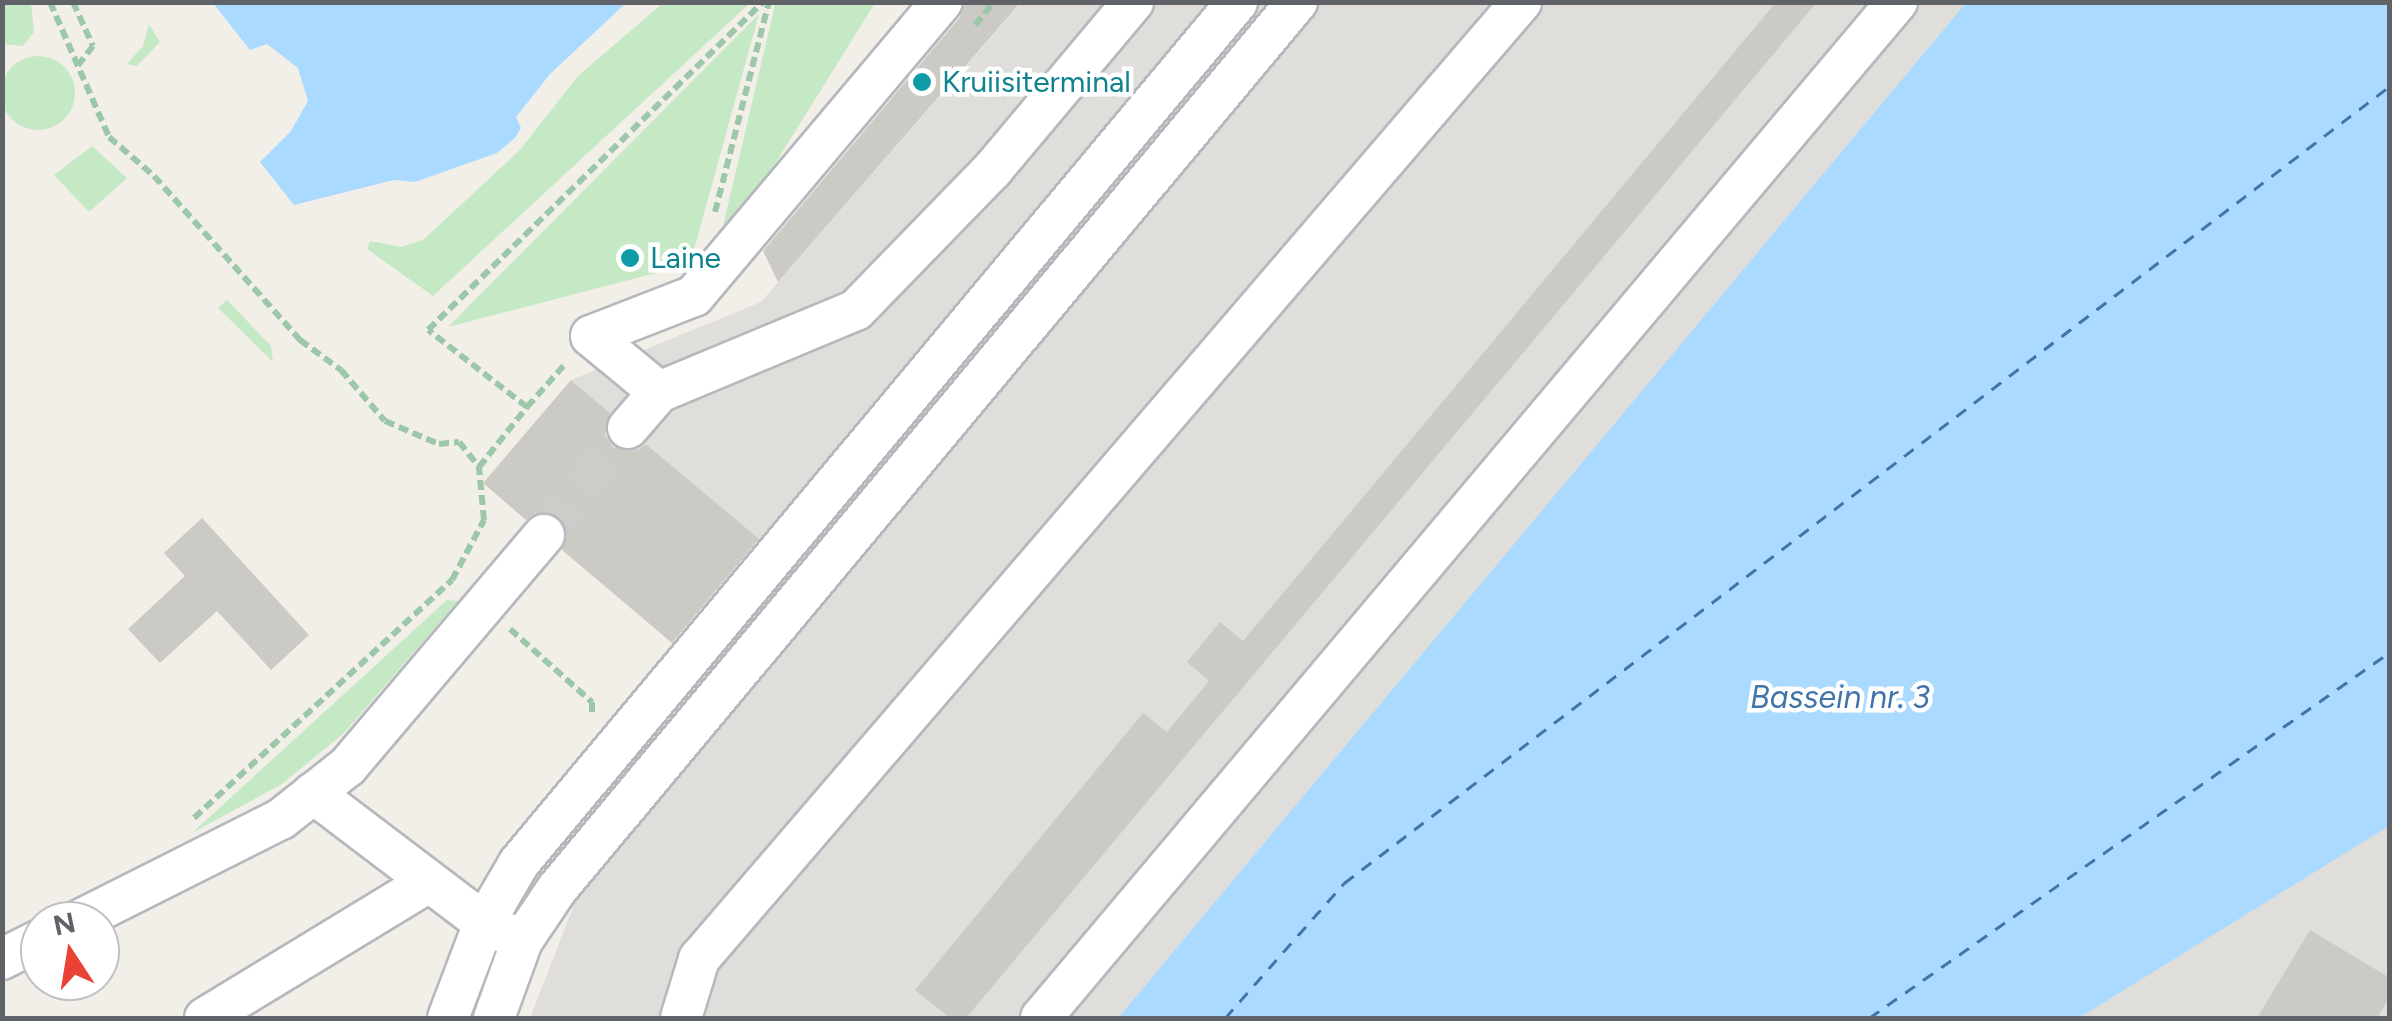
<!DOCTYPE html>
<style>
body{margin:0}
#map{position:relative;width:2392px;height:1021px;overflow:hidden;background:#f1efe8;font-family:Figtree,sans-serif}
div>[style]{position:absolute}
.industrial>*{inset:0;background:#e0deda}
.green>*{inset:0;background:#c5e8c5}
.round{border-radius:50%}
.water>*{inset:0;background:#aadaff}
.ferry>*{height:2.5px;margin-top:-1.25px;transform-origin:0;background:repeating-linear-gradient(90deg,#4174aa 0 12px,transparent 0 22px)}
.building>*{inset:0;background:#cccac5}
.minor-tunnel>*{height:40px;margin-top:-20px;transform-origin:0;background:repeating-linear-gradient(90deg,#ccccc8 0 40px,transparent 0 60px)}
.path>*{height:6px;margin-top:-3px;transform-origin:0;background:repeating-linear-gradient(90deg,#9cc7a9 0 10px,transparent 0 15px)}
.roads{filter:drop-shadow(2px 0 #b5b8bc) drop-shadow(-2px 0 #b5b8bc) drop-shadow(0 2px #b5b8bc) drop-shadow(0 -2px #b5b8bc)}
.minor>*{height:40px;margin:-20px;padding:0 20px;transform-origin:20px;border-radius:20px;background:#fff}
.dots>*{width:28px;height:28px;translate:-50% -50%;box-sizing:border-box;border:5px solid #fff;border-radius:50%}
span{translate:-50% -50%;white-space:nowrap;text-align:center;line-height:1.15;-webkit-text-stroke:9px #fff;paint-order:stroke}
.culture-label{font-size:30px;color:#0d838f}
.left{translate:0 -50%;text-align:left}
.water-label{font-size:32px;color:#4174aa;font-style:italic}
.frame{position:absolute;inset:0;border:5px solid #5f6368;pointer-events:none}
.north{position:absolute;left:20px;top:901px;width:100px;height:100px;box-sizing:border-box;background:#fff;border:2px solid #bfc1c3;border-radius:50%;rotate:348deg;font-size:28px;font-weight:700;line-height:40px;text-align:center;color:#5f6368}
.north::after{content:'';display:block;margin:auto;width:35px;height:45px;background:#ea4335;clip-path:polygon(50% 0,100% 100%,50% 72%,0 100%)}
</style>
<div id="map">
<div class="industrial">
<i style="clip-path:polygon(1021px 3px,1968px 3px,1118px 1018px,530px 1018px,579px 892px,742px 694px,676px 646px,763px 543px,571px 380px,761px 302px)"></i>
<i style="clip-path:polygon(2389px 826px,2389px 1018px,2079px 1018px,2384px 827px)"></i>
</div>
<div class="green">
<i style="clip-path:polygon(2px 3px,31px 4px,34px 32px,23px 46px,3px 44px)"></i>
<i style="clip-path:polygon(663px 3px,750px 3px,433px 296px,367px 249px,370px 241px,401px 247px,423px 240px,520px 150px,578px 76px)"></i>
<i style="clip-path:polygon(875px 3px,715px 260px,775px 5px)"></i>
<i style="clip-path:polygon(759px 14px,690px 264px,448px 327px)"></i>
<i style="clip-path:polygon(149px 24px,160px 42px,137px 66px,127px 64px,143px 46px)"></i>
<i class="round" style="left:1px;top:56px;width:74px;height:74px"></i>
<i style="clip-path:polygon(92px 146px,127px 178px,89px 212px,54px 175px)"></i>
<i style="clip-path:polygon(227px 300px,271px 346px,273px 362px,218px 308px)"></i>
<i style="clip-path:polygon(447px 600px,458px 601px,344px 733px,282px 784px,192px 833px)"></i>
</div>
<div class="water">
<i style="clip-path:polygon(213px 3px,626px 3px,550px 74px,516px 117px,521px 128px,515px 138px,497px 153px,415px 182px,394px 180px,294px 205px,260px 162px,291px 131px,308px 101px,298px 68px,267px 44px,250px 50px)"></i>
<i style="clip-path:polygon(1966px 3px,2389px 3px,2389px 826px,2079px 1018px,1118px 1018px)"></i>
</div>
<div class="ferry">
<i style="left:1225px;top:1018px;width:180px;rotate:-48.6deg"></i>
<i style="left:1344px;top:883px;width:1315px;rotate:-37.31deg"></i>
<i style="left:1869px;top:1018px;width:637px;rotate:-35.09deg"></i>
</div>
<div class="building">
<i style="clip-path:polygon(965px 2px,1021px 2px,778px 282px,763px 251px,960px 17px)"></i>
<i style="clip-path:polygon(1776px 2px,1817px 2px,966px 1018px,950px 1018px,915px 990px,1143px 713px,1167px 732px,1209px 681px,1187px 662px,1220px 622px,1243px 641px)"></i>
<i style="clip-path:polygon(571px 380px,610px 413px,605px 435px,613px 447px,635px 451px,646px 444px,759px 539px,672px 643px,562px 550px,567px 528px,559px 516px,537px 512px,526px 520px,483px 483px)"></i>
<i style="clip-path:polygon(202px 518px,309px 635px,271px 670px,217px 611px,160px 663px,128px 629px,185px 576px,164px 553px)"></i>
<i style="clip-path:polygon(2310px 930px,2390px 978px,2390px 997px,2377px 1018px,2257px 1018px)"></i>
</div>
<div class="minor-tunnel">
<i style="left:544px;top:535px;width:136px;rotate:-51.9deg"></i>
</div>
<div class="path">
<i style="left:50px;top:2px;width:147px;rotate:66.4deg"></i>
<i style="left:109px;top:137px;width:60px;rotate:40.9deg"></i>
<i style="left:154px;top:176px;width:220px;rotate:48.3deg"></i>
<i style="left:300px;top:340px;width:51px;rotate:36.2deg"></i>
<i style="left:341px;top:370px;width:67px;rotate:49.2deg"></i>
<i style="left:385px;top:421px;width:59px;rotate:23.1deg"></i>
<i style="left:439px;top:444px;width:20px;rotate:-6deg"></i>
<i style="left:459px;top:442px;width:32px;rotate:51deg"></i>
<i style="left:73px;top:2px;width:48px;rotate:65.6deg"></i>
<i style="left:93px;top:46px;width:28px;rotate:128deg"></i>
<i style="left:975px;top:25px;width:30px;rotate:-50deg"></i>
<i style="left:715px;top:212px;width:217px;rotate:-75.6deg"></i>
<i style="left:527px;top:407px;width:59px;rotate:-48.4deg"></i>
<i style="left:510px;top:629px;width:110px;rotate:41.7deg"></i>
<i style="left:592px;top:702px;width:13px;rotate:90deg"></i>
<i style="left:194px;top:818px;width:351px;rotate:-42.7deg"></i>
<i style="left:452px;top:580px;width:68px;rotate:-61.9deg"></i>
<i style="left:484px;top:520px;width:53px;rotate:-95.4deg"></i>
<i style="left:479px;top:467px;width:77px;rotate:-51.3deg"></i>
<i style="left:527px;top:407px;width:125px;rotate:-142.1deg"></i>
<i style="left:428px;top:330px;width:469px;rotate:-44.4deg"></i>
</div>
<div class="roads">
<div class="minor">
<i style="left:659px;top:392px;width:88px;rotate:-140.5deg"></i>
<i style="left:591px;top:336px;width:110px;rotate:-21.2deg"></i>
<i style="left:694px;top:296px;width:385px;rotate:-49.9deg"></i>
<i style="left:628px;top:428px;width:48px;rotate:-49.3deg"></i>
<i style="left:659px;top:392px;width:213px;rotate:-22.6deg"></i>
<i style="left:856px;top:310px;width:197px;rotate:-45.8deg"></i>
<i style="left:993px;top:169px;width:218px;rotate:-50deg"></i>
<i style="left:313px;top:793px;width:215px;rotate:37.2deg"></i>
<i style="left:484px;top:923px;width:26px;rotate:25deg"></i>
<i style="left:78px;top:921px;width:227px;rotate:-26.7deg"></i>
<i style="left:281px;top:819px;width:85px;rotate:-38.3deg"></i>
<i style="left:348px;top:766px;width:303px;rotate:-49.7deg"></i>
<i style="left:2px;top:959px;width:42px;rotate:-26.6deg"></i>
<i style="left:205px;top:1018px;width:262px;rotate:-31.3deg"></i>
<i style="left:448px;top:1018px;width:102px;rotate:-69.2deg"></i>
<i style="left:484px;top:923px;width:69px;rotate:-59.7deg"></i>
<i style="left:519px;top:863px;width:1121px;rotate:-50.17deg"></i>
<i style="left:494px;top:1018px;width:82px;rotate:-70deg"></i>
<i style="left:522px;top:941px;width:63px;rotate:-56.1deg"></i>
<i style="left:557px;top:889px;width:1155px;rotate:-50.16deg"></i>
<i style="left:681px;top:1018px;width:62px;rotate:-73deg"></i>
<i style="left:699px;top:959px;width:1262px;rotate:-49.34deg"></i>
<i style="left:1041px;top:1018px;width:1329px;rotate:-49.89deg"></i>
</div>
</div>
<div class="dots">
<i style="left:922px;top:82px;background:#0f9aa8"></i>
<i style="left:630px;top:258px;background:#0f9aa8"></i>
</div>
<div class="culture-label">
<span class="left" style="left:942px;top:82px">Kruiisiterminal</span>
<span class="left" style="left:650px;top:258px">Laine</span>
</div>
<div class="water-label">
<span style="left:1840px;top:697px">Bassein nr. 3</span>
</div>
<div class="frame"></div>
<div class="north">N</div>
</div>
